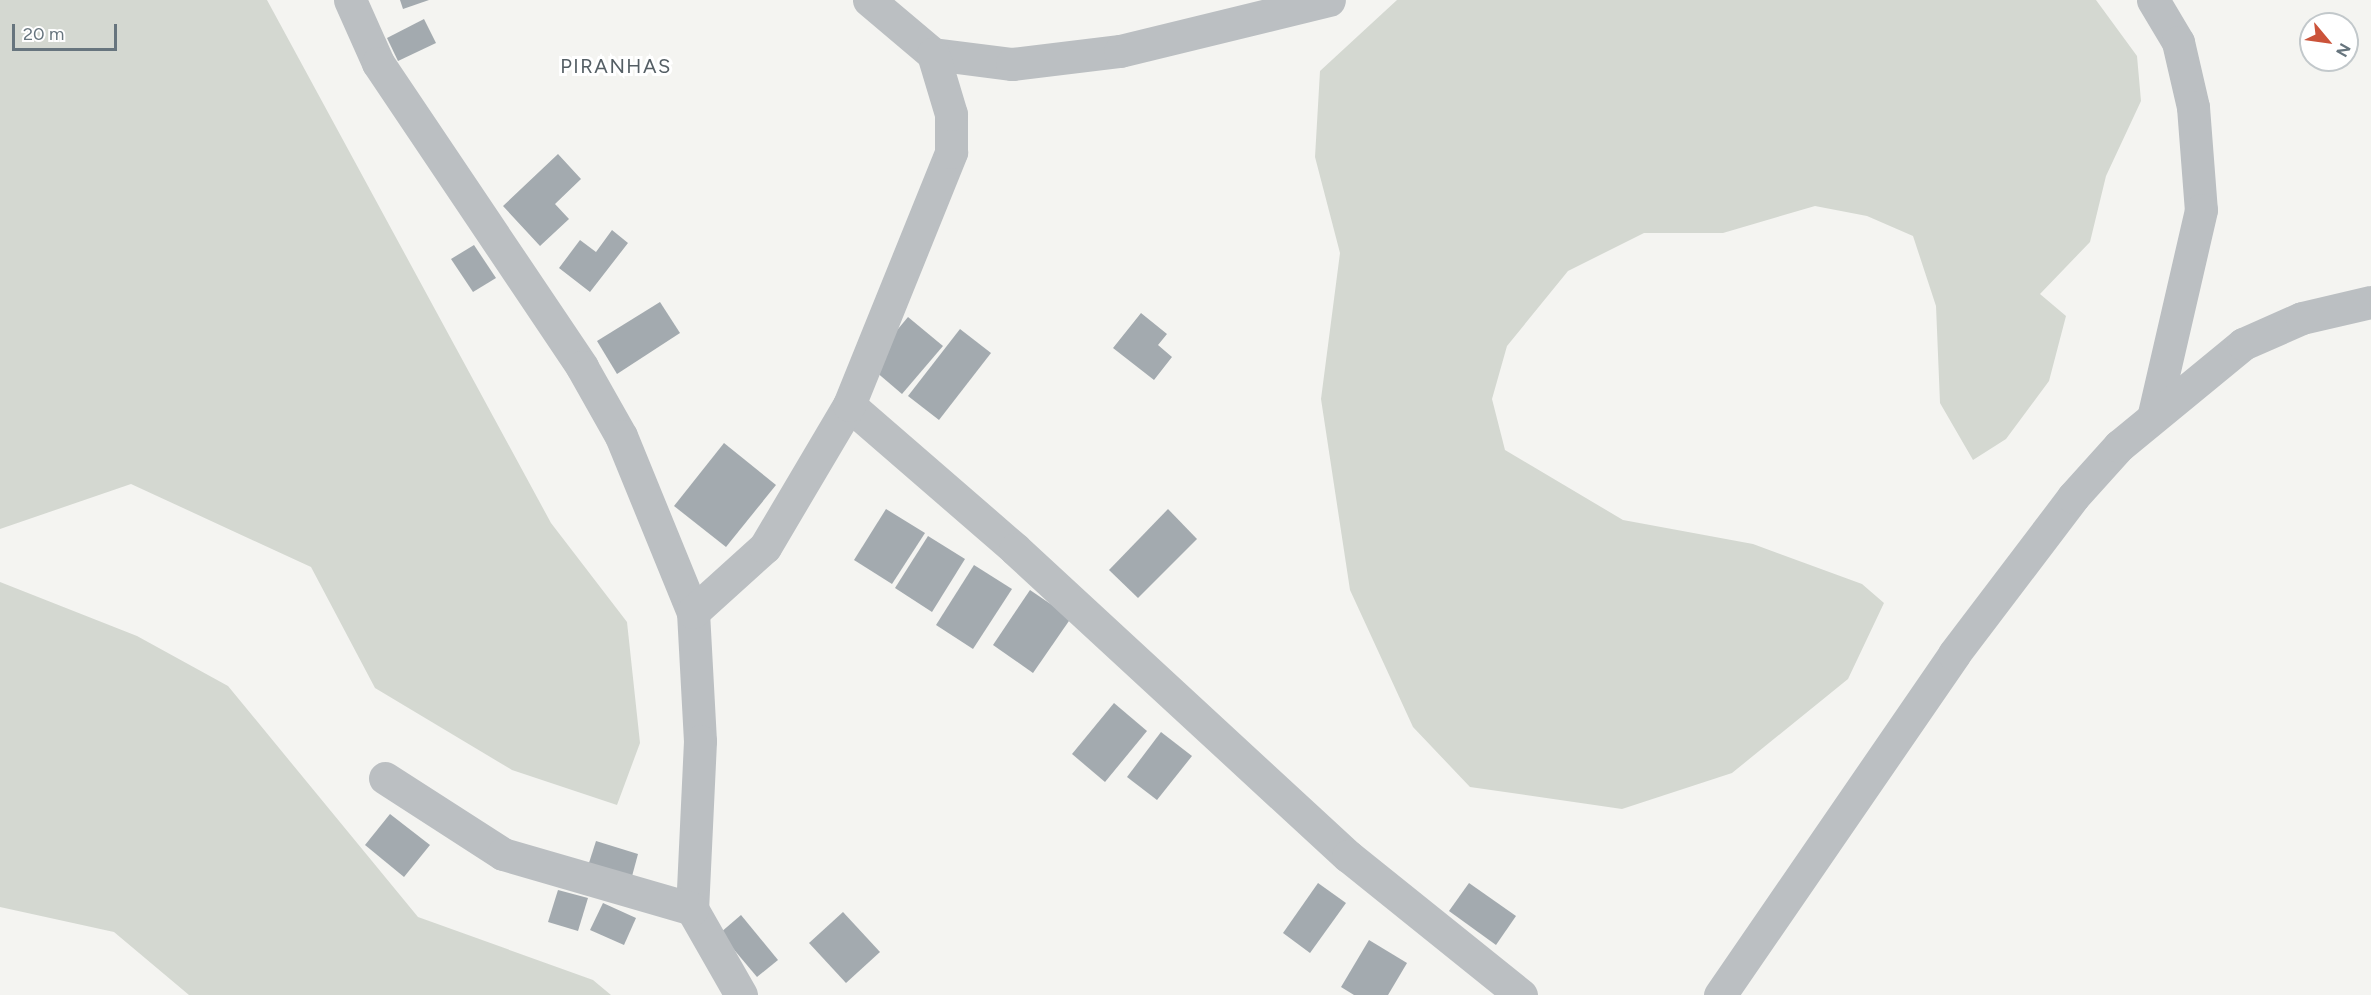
<!DOCTYPE html>
<style>
body{margin:0}
#map{position:relative;width:2371px;height:995px;overflow:hidden;background:#f4f4f1;font-family:Figtree,sans-serif}
div>[style]{position:absolute}
.green>*{inset:0;background:#d4d8d1}
.building>*{inset:0;background:#a3aaaf}
.minor>*{height:33px;margin:-16.5px;padding:0 16.5px;transform-origin:16.5px;border-radius:16.5px;background:#bbbfc2}
span{translate:-50% -50%;white-space:nowrap;text-align:center;line-height:1.15;-webkit-text-stroke:6px #fff;paint-order:stroke}
.quarter-label{font-size:20px;color:#545e64;letter-spacing:1.5px}
.north{position:absolute;left:2299px;top:12px;width:60px;height:60px;box-sizing:border-box;background:#fff;border:2px solid #c2c8cb;border-radius:50%;rotate:119deg;font-size:16px;font-weight:700;line-height:24px;text-align:center;color:#67757e}
.north::after{content:'';display:block;margin:auto;width:21px;height:27px;background:#cb533a;clip-path:polygon(50% 0,100% 100%,50% 72%,0 100%)}
.scale{position:absolute;left:12px;top:24px;width:105px;height:27px;box-sizing:border-box;border:3px solid #67757e;border-top:0;padding-left:8px;font-size:18px;line-height:21px;white-space:nowrap;color:#67757e;-webkit-text-stroke:4px #fff;paint-order:stroke}
</style>
<div id="map">
<div class="green">
<i style="clip-path:polygon(0 0,267px 0,551px 523px,627px 622px,640px 743px,617px 805px,512px 770px,375px 688px,311px 567px,131px 484px,0 529px)"></i>
<i style="clip-path:polygon(1397px 0,2096px 0,2137px 56px,2141px 101px,2106px 176px,2090px 242px,2040px 294px,2066px 316px,2049px 381px,2006px 439px,1973px 460px,1940px 403px,1936px 306px,1913px 236px,1867px 216px,1815px 206px,1723px 233px,1644px 233px,1568px 271px,1507px 346px,1492px 399px,1505px 450px,1623px 520px,1753px 544px,1862px 584px,1884px 603px,1848px 679px,1732px 773px,1622px 809px,1470px 787px,1413px 727px,1350px 590px,1321px 399px,1340px 253px,1315px 157px,1320px 71px)"></i>
<i style="clip-path:polygon(0 582px,137px 636px,228px 686px,418px 917px,593px 980px,611px 995px,189px 995px,114px 932px,0 907px)"></i>
</div>
<div class="building">
<i style="clip-path:polygon(400px 0,429px 0,403px 9px)"></i>
<i style="clip-path:polygon(424px 19px,436px 43px,398px 61px,387px 38px)"></i>
<i style="clip-path:polygon(558px 154px,581px 179px,555px 204px,569px 219px,540px 246px,503px 206px)"></i>
<i style="clip-path:polygon(612px 230px,628px 243px,590px 292px,559px 268px,580px 240px,596px 252px)"></i>
<i style="clip-path:polygon(474px 245px,496px 278px,473px 292px,451px 259px)"></i>
<i style="clip-path:polygon(660px 302px,680px 333px,617px 374px,597px 341px)"></i>
<i style="clip-path:polygon(1141px 313px,1167px 334px,1158px 345px,1172px 357px,1154px 380px,1113px 348px)"></i>
<i style="clip-path:polygon(908px 317px,943px 346px,902px 394px,868px 365px)"></i>
<i style="clip-path:polygon(960px 329px,991px 353px,939px 420px,908px 396px)"></i>
<i style="clip-path:polygon(724px 443px,776px 485px,726px 547px,674px 506px)"></i>
<i style="clip-path:polygon(886px 509px,925px 533px,892px 584px,854px 560px)"></i>
<i style="clip-path:polygon(1168px 509px,1197px 539px,1138px 598px,1109px 570px)"></i>
<i style="clip-path:polygon(928px 536px,965px 559px,932px 612px,895px 588px)"></i>
<i style="clip-path:polygon(974px 565px,1012px 589px,973px 649px,936px 625px)"></i>
<i style="clip-path:polygon(1030px 590px,1071px 618px,1033px 673px,993px 645px)"></i>
<i style="clip-path:polygon(1114px 703px,1147px 731px,1105px 782px,1072px 754px)"></i>
<i style="clip-path:polygon(1161px 732px,1192px 756px,1157px 800px,1127px 777px)"></i>
<i style="clip-path:polygon(390px 814px,430px 845px,404px 877px,365px 845px)"></i>
<i style="clip-path:polygon(596px 841px,638px 854px,631px 880px,588px 866px)"></i>
<i style="clip-path:polygon(1318px 883px,1346px 903px,1310px 953px,1283px 933px)"></i>
<i style="clip-path:polygon(1469px 883px,1516px 916px,1496px 945px,1449px 911px)"></i>
<i style="clip-path:polygon(558px 890px,588px 898px,578px 931px,548px 922px)"></i>
<i style="clip-path:polygon(603px 903px,636px 918px,624px 945px,590px 930px)"></i>
<i style="clip-path:polygon(843px 912px,880px 952px,846px 983px,809px 943px)"></i>
<i style="clip-path:polygon(741px 915px,778px 960px,757px 977px,720px 933px)"></i>
<i style="clip-path:polygon(1369px 940px,1407px 963px,1388px 995px,1354px 995px,1341px 987px)"></i>
</div>
<div class="minor">
<i style="left:350px;top:0;width:69px;rotate:66deg"></i>
<i style="left:378px;top:63px;width:366px;rotate:56.1deg"></i>
<i style="left:582px;top:367px;width:79px;rotate:60.5deg"></i>
<i style="left:621px;top:436px;width:190px;rotate:67.8deg"></i>
<i style="left:693px;top:612px;width:129px;rotate:86.9deg"></i>
<i style="left:700px;top:741px;width:168px;rotate:92.7deg"></i>
<i style="left:692px;top:909px;width:99px;rotate:60.3deg"></i>
<i style="left:869px;top:0;width:84px;rotate:40.2deg"></i>
<i style="left:933px;top:54px;width:80px;rotate:7.2deg"></i>
<i style="left:1012px;top:64px;width:109px;rotate:-6.9deg"></i>
<i style="left:1120px;top:51px;width:215px;rotate:-13.7deg"></i>
<i style="left:2153px;top:0;width:49px;rotate:59.2deg"></i>
<i style="left:2178px;top:42px;width:67px;rotate:77deg"></i>
<i style="left:2193px;top:107px;width:103px;rotate:85.6deg"></i>
<i style="left:2201px;top:210px;width:209px;rotate:103deg"></i>
<i style="left:849px;top:405px;width:220px;rotate:40.9deg"></i>
<i style="left:1015px;top:549px;width:453px;rotate:42.7deg"></i>
<i style="left:1348px;top:856px;width:222px;rotate:38.8deg"></i>
<i style="left:693px;top:612px;width:97px;rotate:-42.1deg"></i>
<i style="left:765px;top:547px;width:165px;rotate:-59.4deg"></i>
<i style="left:849px;top:405px;width:273px;rotate:-68deg"></i>
<i style="left:951px;top:152px;width:38px;rotate:-90deg"></i>
<i style="left:951px;top:114px;width:63px;rotate:-106.7deg"></i>
<i style="left:385px;top:778px;width:140px;rotate:32.8deg"></i>
<i style="left:503px;top:854px;width:197px;rotate:16.2deg"></i>
<i style="left:1720px;top:995px;width:414px;rotate:-55.5deg"></i>
<i style="left:1954px;top:654px;width:197px;rotate:-52.8deg"></i>
<i style="left:2073px;top:497px;width:69px;rotate:-48deg"></i>
<i style="left:2119px;top:446px;width:161px;rotate:-39.4deg"></i>
<i style="left:2243px;top:344px;width:64px;rotate:-23.8deg"></i>
<i style="left:2302px;top:318px;width:71px;rotate:-13.1deg"></i>
</div>
<div class="quarter-label">
<span style="left:616px;top:66px">PIRANHAS</span>
</div>
<div class="north">N</div>
<div class="scale">20 m</div>
</div>
